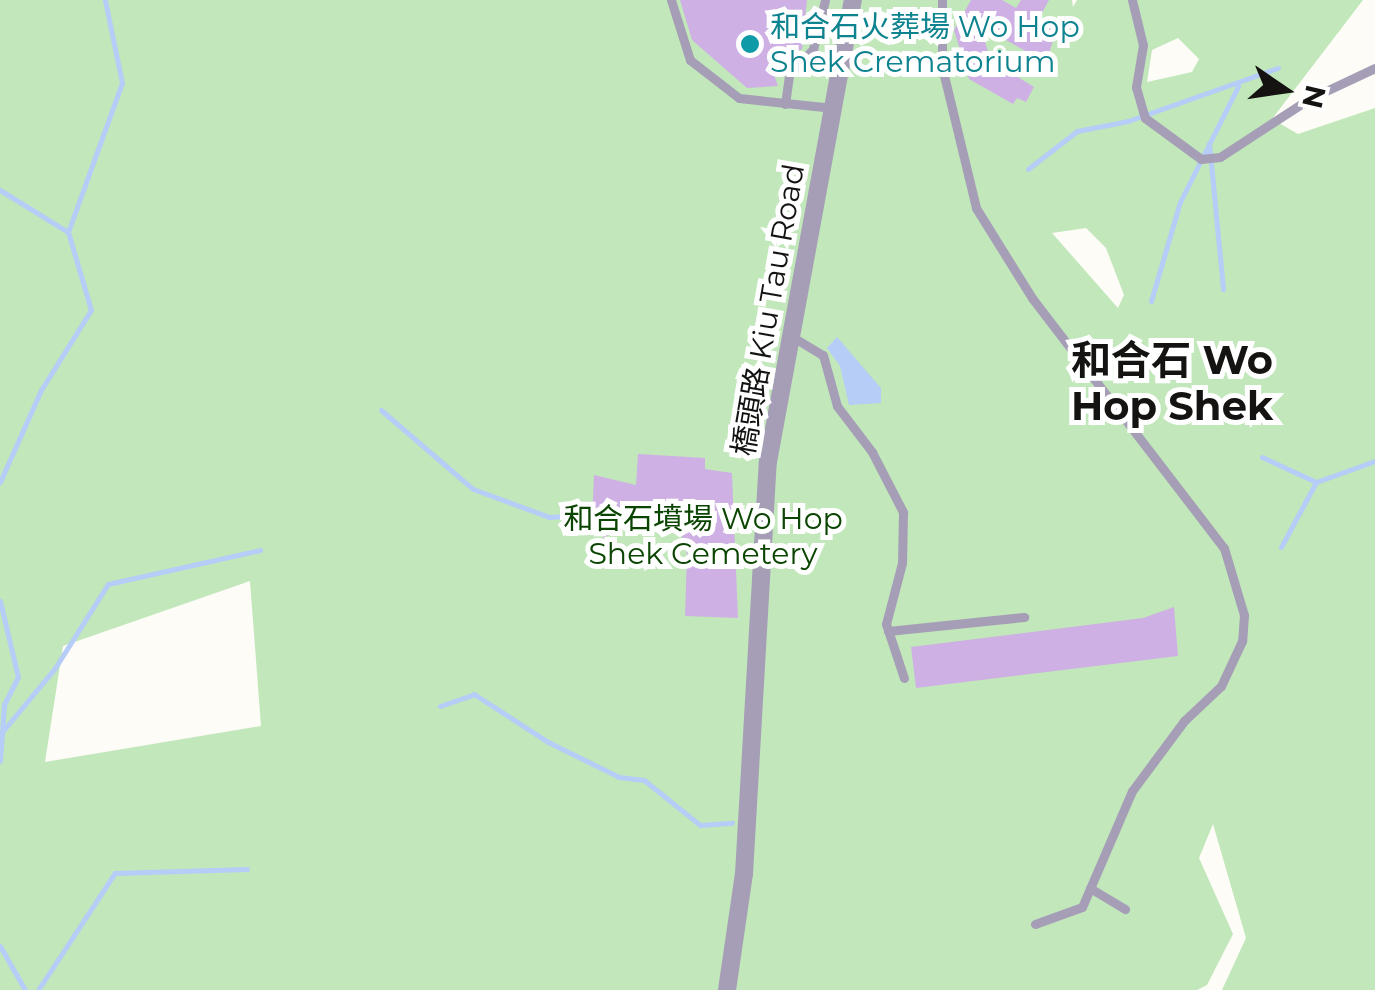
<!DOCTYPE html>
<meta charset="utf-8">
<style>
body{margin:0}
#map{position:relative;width:1375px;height:990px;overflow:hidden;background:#fdfcf6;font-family:Montserrat,"Noto Sans TC",sans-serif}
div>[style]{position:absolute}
.green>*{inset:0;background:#c1e7bb}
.water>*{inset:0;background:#b5cdf7}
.stream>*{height:5px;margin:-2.5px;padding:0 2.5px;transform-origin:2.5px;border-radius:2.5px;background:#b5cdf7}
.building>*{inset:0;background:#cfb0e4}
.service>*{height:9px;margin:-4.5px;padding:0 4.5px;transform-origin:4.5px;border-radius:4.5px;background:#a69eb7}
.minor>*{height:18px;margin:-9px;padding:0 9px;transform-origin:9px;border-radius:9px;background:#a69eb7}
.dots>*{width:28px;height:28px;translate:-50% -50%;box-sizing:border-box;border:5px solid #fff;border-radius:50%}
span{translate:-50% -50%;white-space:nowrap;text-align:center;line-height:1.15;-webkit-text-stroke:10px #fff;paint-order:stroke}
.culture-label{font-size:30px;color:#0d838f}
.left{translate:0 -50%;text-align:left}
.street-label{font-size:30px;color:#141311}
.park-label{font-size:30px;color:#0b4502}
.district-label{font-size:40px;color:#141311;font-weight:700}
.north{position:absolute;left:1235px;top:40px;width:100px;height:100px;-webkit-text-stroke:8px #fff;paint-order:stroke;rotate:103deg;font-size:28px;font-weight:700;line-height:40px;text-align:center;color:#141311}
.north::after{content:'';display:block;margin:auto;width:35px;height:45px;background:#141311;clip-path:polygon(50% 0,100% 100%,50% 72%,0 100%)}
</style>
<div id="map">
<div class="green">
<i style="clip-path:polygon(evenodd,0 0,1072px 0,1073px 7px,1077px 0,1363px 0,1272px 119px,1298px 134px,1375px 108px,1375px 990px,1222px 990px,1246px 938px,1213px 824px,1199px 858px,1233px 934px,1207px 985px,1197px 990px,0 990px,0 0,1178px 38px,1199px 59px,1192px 72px,1147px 82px,1152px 50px,1178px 38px,0 0,1086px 228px,1106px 248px,1124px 295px,1118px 308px,1052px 233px,1086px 228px,0 0,250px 581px,261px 726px,45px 762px,63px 646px,250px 581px)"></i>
</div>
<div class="water">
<i style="clip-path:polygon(837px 337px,881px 388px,881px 403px,849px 405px,840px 366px,827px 348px)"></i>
</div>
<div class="stream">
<i style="left:1209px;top:143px;width:147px;rotate:84.5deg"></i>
<i style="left:1028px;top:169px;width:62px;rotate:-37.8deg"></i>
<i style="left:1077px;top:131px;width:52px;rotate:-11.1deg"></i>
<i style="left:1128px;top:121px;width:159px;rotate:-19.5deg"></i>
<i style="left:0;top:190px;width:80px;rotate:31.7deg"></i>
<i style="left:1151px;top:301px;width:103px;rotate:-73.7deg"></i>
<i style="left:1180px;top:202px;width:130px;rotate:-63.4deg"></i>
<i style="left:381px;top:410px;width:121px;rotate:40.7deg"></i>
<i style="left:473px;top:489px;width:81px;rotate:20.2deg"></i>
<i style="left:549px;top:517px;width:19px;rotate:-3deg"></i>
<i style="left:1262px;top:457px;width:60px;rotate:24.8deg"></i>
<i style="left:1316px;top:482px;width:63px;rotate:-19.6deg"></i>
<i style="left:0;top:482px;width:101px;rotate:-66deg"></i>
<i style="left:41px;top:390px;width:94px;rotate:-58deg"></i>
<i style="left:91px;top:310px;width:81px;rotate:-106.4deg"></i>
<i style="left:68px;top:232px;width:158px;rotate:-70.1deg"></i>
<i style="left:122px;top:83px;width:85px;rotate:-101.6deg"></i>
<i style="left:1281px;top:547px;width:74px;rotate:-61.7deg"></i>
<i style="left:0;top:601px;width:78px;rotate:76.7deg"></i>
<i style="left:18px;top:677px;width:31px;rotate:117deg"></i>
<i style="left:4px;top:705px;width:56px;rotate:94.1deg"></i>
<i style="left:440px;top:706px;width:36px;rotate:-19deg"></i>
<i style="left:474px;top:694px;width:88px;rotate:33deg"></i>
<i style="left:548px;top:742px;width:79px;rotate:26.2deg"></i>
<i style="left:619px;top:777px;width:25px;rotate:7deg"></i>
<i style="left:644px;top:780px;width:72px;rotate:38.8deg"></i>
<i style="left:700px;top:825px;width:32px;rotate:-4deg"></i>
<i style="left:2px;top:732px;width:83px;rotate:-50.4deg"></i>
<i style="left:55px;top:668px;width:99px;rotate:-57.8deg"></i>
<i style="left:108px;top:584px;width:156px;rotate:-12.6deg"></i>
<i style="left:0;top:946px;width:51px;rotate:60.4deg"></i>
<i style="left:38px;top:990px;width:140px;rotate:-56.7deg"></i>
<i style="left:115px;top:873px;width:132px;rotate:-1.7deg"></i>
</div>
<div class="building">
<i style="clip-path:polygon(680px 0,807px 0,802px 49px,770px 64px,778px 86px,747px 88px,692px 40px)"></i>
<i style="clip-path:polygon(971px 0,1002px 0,1016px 8px,1021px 0,1049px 0,1037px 22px,1056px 32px,1046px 62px,980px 26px,991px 61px,1034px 87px,1026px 102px,1017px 98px,1013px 104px,969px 79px,954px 30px)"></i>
<i style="clip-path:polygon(638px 454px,705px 458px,705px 469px,732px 473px,738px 618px,685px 616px,687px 554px,683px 538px,664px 519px,636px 515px,604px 538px,592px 521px,594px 475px,636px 485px)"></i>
<i style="clip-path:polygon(1174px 607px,1178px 656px,916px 688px,911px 647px,1143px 618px)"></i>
</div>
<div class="service">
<i style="left:671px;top:0;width:63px;rotate:72.4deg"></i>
<i style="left:690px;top:60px;width:62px;rotate:37.8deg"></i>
<i style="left:739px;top:98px;width:95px;rotate:6.1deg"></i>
<i style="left:942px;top:0;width:67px;rotate:90deg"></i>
<i style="left:942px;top:67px;width:145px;rotate:76.4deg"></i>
<i style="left:976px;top:208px;width:106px;rotate:58.1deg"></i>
<i style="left:1032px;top:298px;width:315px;rotate:52.5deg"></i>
<i style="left:1224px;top:548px;width:70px;rotate:73.4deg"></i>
<i style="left:1244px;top:615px;width:26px;rotate:94deg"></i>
<i style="left:1242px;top:641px;width:50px;rotate:115deg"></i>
<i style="left:1221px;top:686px;width:51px;rotate:136.6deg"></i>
<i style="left:1184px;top:721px;width:87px;rotate:126.6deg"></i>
<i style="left:1132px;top:791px;width:126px;rotate:113.3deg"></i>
<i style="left:1082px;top:907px;width:50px;rotate:160.1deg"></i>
<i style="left:1132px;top:0;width:46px;rotate:76.3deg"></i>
<i style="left:1143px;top:45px;width:43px;rotate:99.5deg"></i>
<i style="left:1136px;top:87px;width:32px;rotate:74deg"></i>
<i style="left:1145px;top:118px;width:69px;rotate:36.2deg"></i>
<i style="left:1201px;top:159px;width:19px;rotate:-6deg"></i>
<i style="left:1220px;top:157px;width:106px;rotate:-33.1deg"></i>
<i style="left:1309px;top:99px;width:73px;rotate:-25.2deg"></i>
<i style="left:785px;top:104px;width:30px;rotate:-82deg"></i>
<i style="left:789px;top:74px;width:35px;rotate:-46deg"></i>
<i style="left:813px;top:49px;width:50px;rotate:-76.2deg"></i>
<i style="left:791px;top:336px;width:37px;rotate:31deg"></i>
<i style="left:823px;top:355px;width:53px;rotate:74.6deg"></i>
<i style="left:837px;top:406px;width:58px;rotate:52.7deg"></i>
<i style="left:872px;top:452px;width:68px;rotate:62.7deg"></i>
<i style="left:903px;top:512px;width:51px;rotate:91.1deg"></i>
<i style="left:902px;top:563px;width:63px;rotate:104.7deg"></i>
<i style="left:886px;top:624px;width:57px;rotate:71.6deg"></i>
<i style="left:888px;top:631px;width:137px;rotate:-5.9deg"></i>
<i style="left:1090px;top:888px;width:41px;rotate:31deg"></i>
</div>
<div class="minor">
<i style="left:727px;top:990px;width:117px;rotate:-81.7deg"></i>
<i style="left:744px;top:874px;width:413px;rotate:-86.7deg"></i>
<i style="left:768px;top:462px;width:470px;rotate:-79.6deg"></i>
</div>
<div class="dots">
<i style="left:750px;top:44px;background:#0f9aa8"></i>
</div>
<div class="culture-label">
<span class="left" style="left:770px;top:44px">和合石火葬場 Wo Hop<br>Shek Crematorium</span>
</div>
<div class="street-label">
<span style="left:769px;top:310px;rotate:-80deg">橋頭路 Kiu Tau Road</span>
</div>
<div class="park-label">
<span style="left:703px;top:536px">和合石墳場 Wo Hop<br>Shek Cemetery</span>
</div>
<div class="district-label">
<span style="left:1172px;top:383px">和合石 Wo<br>Hop Shek</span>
</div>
<div class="north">N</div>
</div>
